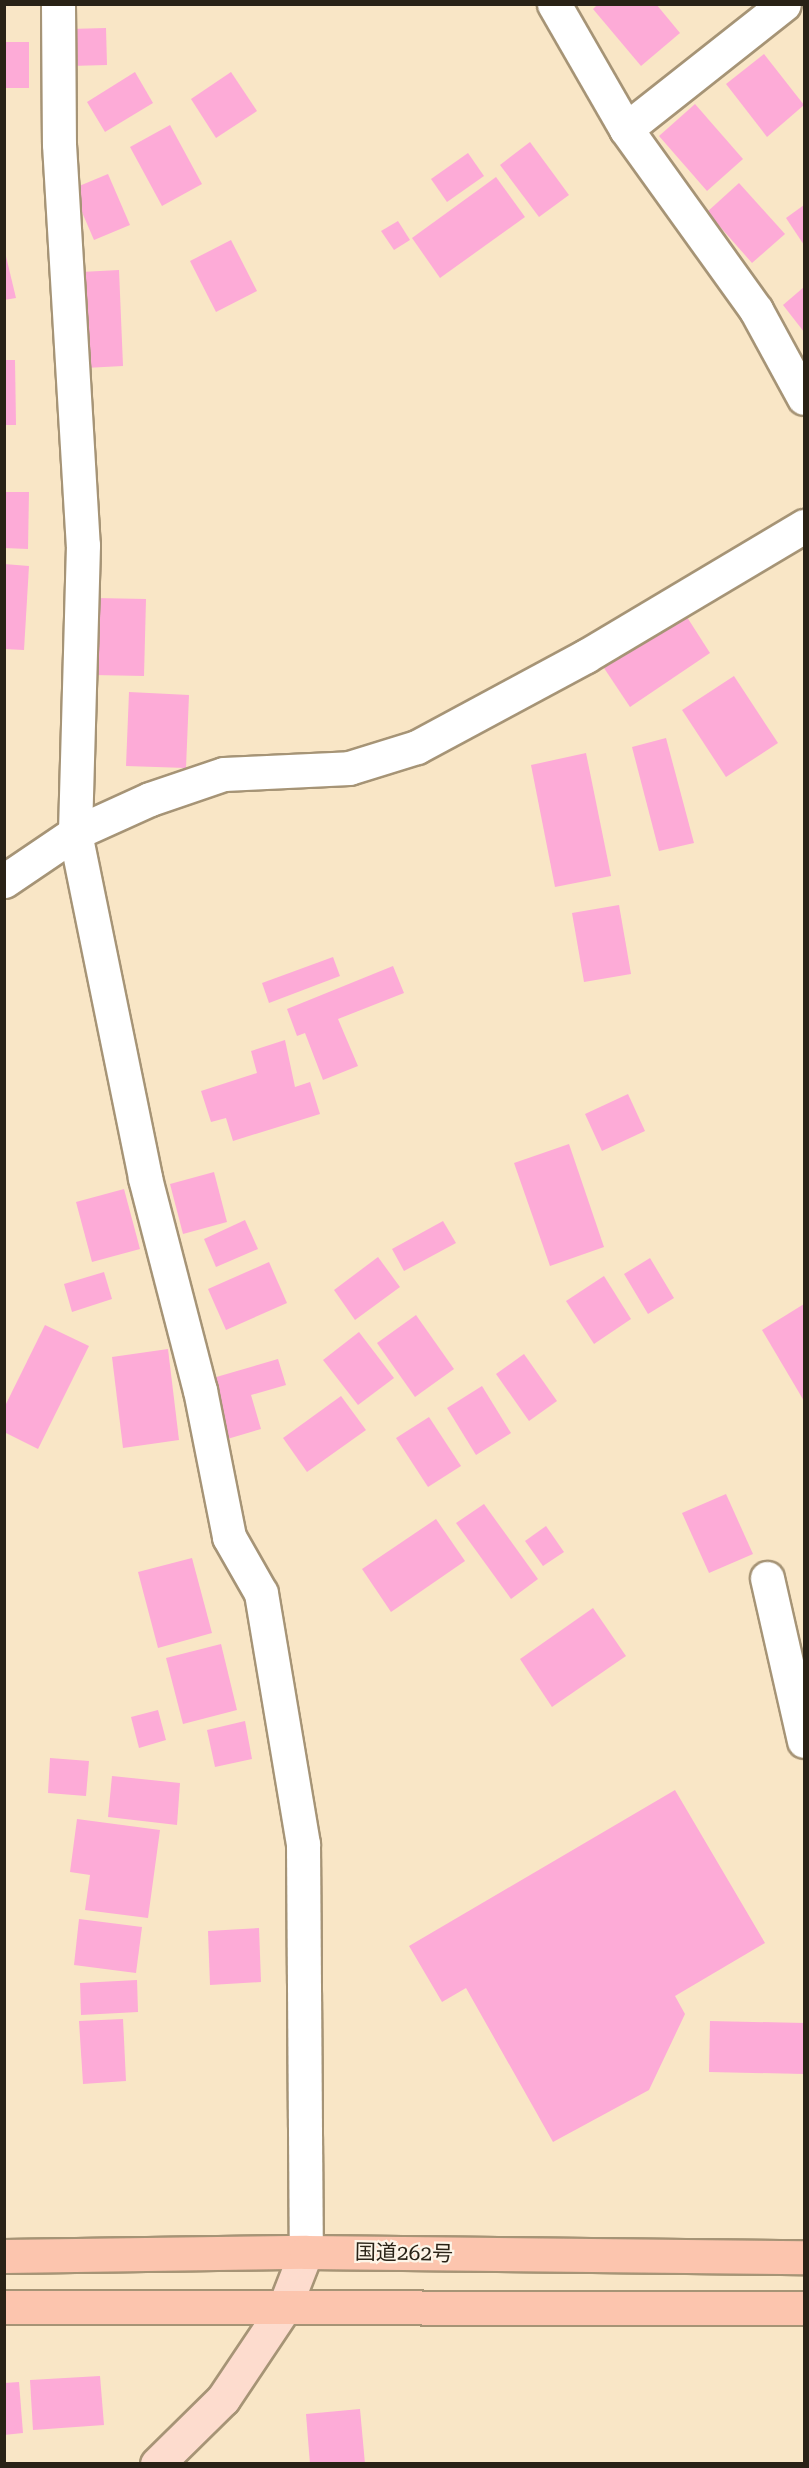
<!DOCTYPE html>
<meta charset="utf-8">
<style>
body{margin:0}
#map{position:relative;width:809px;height:2468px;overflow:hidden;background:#f9e6c6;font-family:"Roboto Serif","Noto Sans JP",serif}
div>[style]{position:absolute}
.building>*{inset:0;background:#fdabd7}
.roads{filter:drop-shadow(2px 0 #a69476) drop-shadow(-2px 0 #a69476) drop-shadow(0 2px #a69476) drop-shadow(0 -2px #a69476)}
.minor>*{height:33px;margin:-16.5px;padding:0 16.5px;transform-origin:16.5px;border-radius:16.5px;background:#fff}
.major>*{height:33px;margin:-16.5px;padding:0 16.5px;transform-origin:16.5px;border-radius:16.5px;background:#fddcce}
.highway>*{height:33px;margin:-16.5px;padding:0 16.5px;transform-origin:16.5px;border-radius:16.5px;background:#fcc5ae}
span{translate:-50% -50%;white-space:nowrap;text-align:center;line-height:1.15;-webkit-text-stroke:4.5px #fdf5e8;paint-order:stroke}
.street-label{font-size:21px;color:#292216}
.frame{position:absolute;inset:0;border:6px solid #292216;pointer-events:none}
</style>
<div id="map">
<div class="building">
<i style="clip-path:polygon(598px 4px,656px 4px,680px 33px,641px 66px,593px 9px)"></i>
<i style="clip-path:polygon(106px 28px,107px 65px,70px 66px,69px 29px)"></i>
<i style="clip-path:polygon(4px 42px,29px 42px,29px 88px,4px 88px)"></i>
<i style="clip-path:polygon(764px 54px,804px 105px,767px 137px,726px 84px)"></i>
<i style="clip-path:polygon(135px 72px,153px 103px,105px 132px,87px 102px)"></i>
<i style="clip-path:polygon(231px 72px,257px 111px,216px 138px,191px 99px)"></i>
<i style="clip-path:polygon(695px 104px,743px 159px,707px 191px,659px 136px)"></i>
<i style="clip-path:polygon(170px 125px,202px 184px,162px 206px,130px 147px)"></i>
<i style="clip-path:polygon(530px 142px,569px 195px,539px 217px,500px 165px)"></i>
<i style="clip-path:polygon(468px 153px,484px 176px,447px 202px,431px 179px)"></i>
<i style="clip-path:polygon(108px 174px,130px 225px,94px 240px,72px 189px)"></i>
<i style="clip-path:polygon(496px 177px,525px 217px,440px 278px,412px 238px)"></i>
<i style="clip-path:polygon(739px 183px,785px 234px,752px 263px,707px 212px)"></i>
<i style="clip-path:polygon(804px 205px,804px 245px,786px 218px)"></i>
<i style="clip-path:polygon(398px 221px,410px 240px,394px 250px,381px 231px)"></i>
<i style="clip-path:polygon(231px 240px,257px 291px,216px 312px,190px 261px)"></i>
<i style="clip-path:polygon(4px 248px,16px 298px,4px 300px)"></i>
<i style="clip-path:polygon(119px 270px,123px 366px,85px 368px,81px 272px)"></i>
<i style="clip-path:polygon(804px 287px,804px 332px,783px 305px)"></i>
<i style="clip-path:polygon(4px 360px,15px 360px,16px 425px,4px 425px)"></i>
<i style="clip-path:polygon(4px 492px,29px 492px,28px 549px,4px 548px)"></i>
<i style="clip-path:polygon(4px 564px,29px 566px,24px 650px,4px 649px)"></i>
<i style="clip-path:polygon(96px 598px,146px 599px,144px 676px,93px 675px)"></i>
<i style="clip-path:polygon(685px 614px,710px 653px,630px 707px,604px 668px)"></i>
<i style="clip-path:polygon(734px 676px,778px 743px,726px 777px,682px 710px)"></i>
<i style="clip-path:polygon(129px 692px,189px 695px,186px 768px,126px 766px)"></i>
<i style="clip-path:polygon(666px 738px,694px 843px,659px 851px,632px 747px)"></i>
<i style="clip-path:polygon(586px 753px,611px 876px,555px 887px,531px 765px)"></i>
<i style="clip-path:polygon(619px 905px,631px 974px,584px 982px,572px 913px)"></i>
<i style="clip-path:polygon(333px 957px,340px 976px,269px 1003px,262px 983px)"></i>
<i style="clip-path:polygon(393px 966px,404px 993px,338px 1019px,358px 1066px,323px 1080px,305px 1033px,297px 1036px,287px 1009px)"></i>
<i style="clip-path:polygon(285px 1040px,295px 1087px,310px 1082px,320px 1114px,233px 1141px,226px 1118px,211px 1122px,201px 1091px,257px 1073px,251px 1051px)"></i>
<i style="clip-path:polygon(628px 1094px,645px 1131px,602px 1151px,585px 1114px)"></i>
<i style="clip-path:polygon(569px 1144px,604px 1247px,550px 1266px,514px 1163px)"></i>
<i style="clip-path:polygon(214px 1172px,227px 1222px,183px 1234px,170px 1184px)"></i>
<i style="clip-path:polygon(124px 1189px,140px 1249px,92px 1262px,76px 1202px)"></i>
<i style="clip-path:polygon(245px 1220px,258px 1249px,216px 1267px,204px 1239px)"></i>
<i style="clip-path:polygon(443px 1221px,456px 1243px,404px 1271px,392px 1249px)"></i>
<i style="clip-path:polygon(378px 1257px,400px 1287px,355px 1320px,334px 1290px)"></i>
<i style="clip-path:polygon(650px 1258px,674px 1298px,648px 1314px,624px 1274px)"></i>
<i style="clip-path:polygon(269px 1262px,287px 1303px,226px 1330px,208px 1289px)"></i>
<i style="clip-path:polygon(104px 1272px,112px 1299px,72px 1312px,64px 1284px)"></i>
<i style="clip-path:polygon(604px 1276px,631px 1319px,594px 1344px,566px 1301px)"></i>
<i style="clip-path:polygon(804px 1304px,804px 1401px,762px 1330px)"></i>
<i style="clip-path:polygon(416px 1315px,454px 1369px,415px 1397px,377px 1343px)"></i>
<i style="clip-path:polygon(45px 1325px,89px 1346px,38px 1449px,4px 1432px,4px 1408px)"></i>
<i style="clip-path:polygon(359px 1332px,394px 1378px,358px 1405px,323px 1360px)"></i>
<i style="clip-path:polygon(168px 1349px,179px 1440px,123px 1448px,112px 1357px)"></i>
<i style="clip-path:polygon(524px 1354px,557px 1401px,529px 1421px,496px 1374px)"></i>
<i style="clip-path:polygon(278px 1359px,286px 1385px,251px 1395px,261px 1429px,224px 1440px,206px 1380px)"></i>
<i style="clip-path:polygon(482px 1386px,511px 1433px,476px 1455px,447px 1408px)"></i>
<i style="clip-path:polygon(341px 1396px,366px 1430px,307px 1472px,283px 1438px)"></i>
<i style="clip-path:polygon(429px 1417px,461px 1466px,428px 1487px,396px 1438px)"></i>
<i style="clip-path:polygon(726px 1494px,753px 1554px,709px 1573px,682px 1513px)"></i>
<i style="clip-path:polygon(484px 1504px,538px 1579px,511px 1599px,456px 1523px)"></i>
<i style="clip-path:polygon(436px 1519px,465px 1561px,391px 1612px,362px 1569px)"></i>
<i style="clip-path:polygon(546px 1526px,564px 1552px,543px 1566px,525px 1541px)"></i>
<i style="clip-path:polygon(192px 1558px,212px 1633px,158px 1648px,138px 1572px)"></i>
<i style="clip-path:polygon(593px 1608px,626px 1656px,552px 1707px,520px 1659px)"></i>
<i style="clip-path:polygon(221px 1644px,237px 1710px,183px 1724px,166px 1658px)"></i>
<i style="clip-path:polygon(158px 1710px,166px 1740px,139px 1748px,131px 1717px)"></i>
<i style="clip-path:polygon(245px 1721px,252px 1759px,215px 1767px,207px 1730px)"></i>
<i style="clip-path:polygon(50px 1758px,89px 1761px,86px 1796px,48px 1793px)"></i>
<i style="clip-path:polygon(112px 1776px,180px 1783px,177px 1825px,108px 1817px)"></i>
<i style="clip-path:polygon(675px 1790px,765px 1943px,675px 1996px,685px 2014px,649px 2090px,553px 2142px,466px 1988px,442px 2002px,409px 1946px)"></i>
<i style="clip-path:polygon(77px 1819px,160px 1830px,148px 1918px,85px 1910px,90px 1875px,70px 1872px)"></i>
<i style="clip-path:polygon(79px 1919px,142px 1927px,136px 1973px,74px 1965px)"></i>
<i style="clip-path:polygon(259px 1928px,261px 1982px,210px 1985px,208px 1931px)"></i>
<i style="clip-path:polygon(137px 1980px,138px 2012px,81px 2015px,80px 1983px)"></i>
<i style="clip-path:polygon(123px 2019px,126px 2081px,83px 2084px,79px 2021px)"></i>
<i style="clip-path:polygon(710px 2021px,804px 2023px,804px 2074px,709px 2072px)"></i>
<i style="clip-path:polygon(100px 2376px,104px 2425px,33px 2430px,30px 2380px)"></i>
<i style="clip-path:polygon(19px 2382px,23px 2433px,4px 2435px,4px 2383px)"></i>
<i style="clip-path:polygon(360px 2409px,365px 2464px,310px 2464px,306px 2414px)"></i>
</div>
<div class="roads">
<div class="minor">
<i style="left:58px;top:4px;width:140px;rotate:89.6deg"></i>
<i style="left:59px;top:144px;width:402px;rotate:86.6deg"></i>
<i style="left:83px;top:545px;width:288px;rotate:91.6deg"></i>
<i style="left:75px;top:833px;width:352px;rotate:78.5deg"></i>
<i style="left:145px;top:1178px;width:219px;rotate:75.5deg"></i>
<i style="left:200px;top:1390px;width:150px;rotate:78.8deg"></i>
<i style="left:229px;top:1537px;width:64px;rotate:60.3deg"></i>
<i style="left:261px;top:1593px;width:254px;rotate:80.5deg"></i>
<i style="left:303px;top:1844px;width:408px;rotate:89.6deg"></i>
<i style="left:554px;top:4px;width:144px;rotate:60.1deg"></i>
<i style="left:626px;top:129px;width:223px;rotate:54.3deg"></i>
<i style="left:756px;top:310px;width:100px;rotate:61.4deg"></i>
<i style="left:626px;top:129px;width:201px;rotate:-38.3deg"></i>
<i style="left:4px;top:881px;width:86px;rotate:-34.1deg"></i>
<i style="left:75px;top:833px;width:82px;rotate:-24.4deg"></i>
<i style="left:150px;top:799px;width:78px;rotate:-18.7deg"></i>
<i style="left:224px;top:774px;width:125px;rotate:-2.7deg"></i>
<i style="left:349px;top:768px;width:71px;rotate:-17.2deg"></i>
<i style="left:417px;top:747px;width:192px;rotate:-28.3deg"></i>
<i style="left:586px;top:656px;width:254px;rotate:-30.8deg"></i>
<i style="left:767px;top:1578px;width:167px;rotate:77.2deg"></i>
</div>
<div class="major">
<i style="left:157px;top:2464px;width:93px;rotate:-44.6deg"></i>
<i style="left:223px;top:2399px;width:110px;rotate:-56.2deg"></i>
<i style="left:284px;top:2308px;width:60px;rotate:-68.6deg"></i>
</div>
<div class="highway">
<i style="left:4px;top:2256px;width:302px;rotate:-0.8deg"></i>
<i style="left:306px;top:2252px;width:498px;rotate:0.6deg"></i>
<i style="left:4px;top:2307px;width:800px;rotate:0.07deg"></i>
</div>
</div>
<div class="street-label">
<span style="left:404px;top:2253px;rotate:1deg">国道262号</span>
</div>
<div class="frame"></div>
</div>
